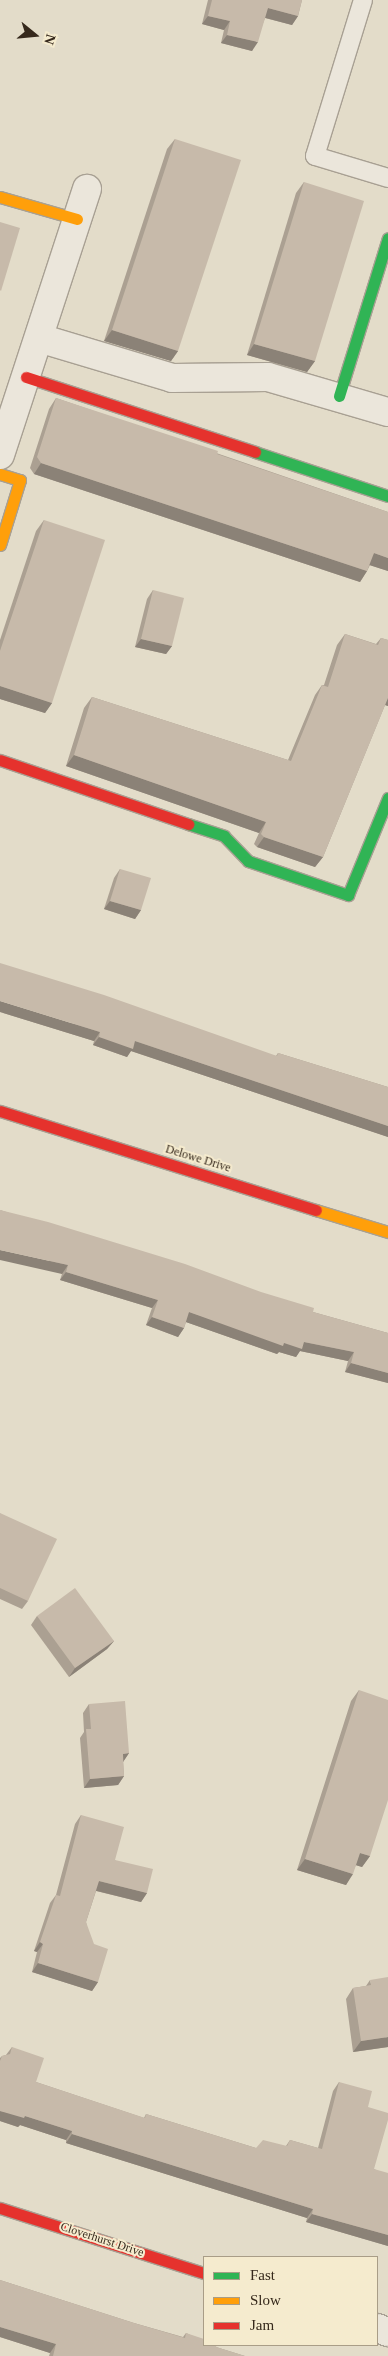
<!DOCTYPE html>
<style>
body{margin:0}
#map{position:relative;width:388px;height:2356px;overflow:hidden;background:#e3dcc9;font-family:"Times New Roman",serif}
div>[style]{position:absolute}
.roads{filter:drop-shadow(1px 0 #a8a093) drop-shadow(-1px 0 #a8a093) drop-shadow(0 1px #a8a093) drop-shadow(0 -1px #a8a093)}
.lane>*{height:18px;margin:-9px;padding:0 9px;transform-origin:9px;border-radius:9px;background:#ebe6db}
.street>*{height:28px;margin:-14px;padding:0 14px;transform-origin:14px;border-radius:14px;background:#ebe6db}
.fast>*{height:11px;margin:-5.5px;padding:0 5.5px;transform-origin:5.5px;border-radius:5.5px;background:#30b455}
.slow>*{height:11px;margin:-5.5px;padding:0 5.5px;transform-origin:5.5px;border-radius:5.5px;background:#ff9f0a}
.jam>*{height:11px;margin:-5.5px;padding:0 5.5px;transform-origin:5.5px;border-radius:5.5px;background:#e5322d}
.wall>*{inset:0;background:#aba092}
.shaded-wall>*{inset:0;background:#8b8277}
.building>*{inset:0;background:#c7baaa}
span{translate:-50% -50%;white-space:nowrap;text-align:center;line-height:1.15;-webkit-text-stroke:4px #f5ebce;paint-order:stroke}
.street-label{font-size:12px;color:#36291c}
.legend{position:absolute;left:203px;top:2256px;width:175px;height:90px;box-sizing:border-box;background:#f5ebce;border:1px solid #a99d87;margin:0;padding:6px 9px;list-style:none;font-size:15px;color:#36291c}
.legend li{display:flex;align-items:center;gap:10px;height:25px}
.legend b{width:25px;border:1px solid #a99d87}
.north{position:absolute;left:10px;top:10px;width:50px;height:50px;-webkit-text-stroke:4px #f5ebce;paint-order:stroke;rotate:107deg;font-size:14px;font-weight:700;line-height:20px;text-align:center;color:#36291c}
.north::after{content:'';display:block;margin:auto;width:18px;height:22px;background:#36291c;clip-path:polygon(50% 0,100% 100%,50% 72%,0 100%)}
</style>
<div id="map">
<div class="roads">
<div class="lane">
<i style="left:363px;top:0;width:163px;rotate:107.1deg"></i>
<i style="left:315px;top:156px;width:76px;rotate:16.8deg"></i>
</div>
<div class="street">
<i style="left:39px;top:338px;width:139px;rotate:16.7deg"></i>
<i style="left:172px;top:378px;width:96px;rotate:-0.6deg"></i>
<i style="left:268px;top:377px;width:125px;rotate:16.3deg"></i>
<i style="left:0;top:455px;width:280px;rotate:-71.9deg"></i>
<i style="left:377px;top:2328px;width:12px;rotate:20deg"></i>
</div>
<div class="fast">
<i style="left:339px;top:396px;width:165px;rotate:-72.8deg"></i>
<i style="left:255px;top:452px;width:140px;rotate:18.3deg"></i>
<i style="left:188px;top:824px;width:38px;rotate:18deg"></i>
<i style="left:224px;top:836px;width:35px;rotate:46deg"></i>
<i style="left:248px;top:861px;width:106px;rotate:18.8deg"></i>
<i style="left:348px;top:895px;width:105px;rotate:-67.6deg"></i>
</div>
<div class="slow">
<i style="left:0;top:197px;width:80px;rotate:15.9deg"></i>
<i style="left:0;top:474px;width:21px;rotate:17deg"></i>
<i style="left:20px;top:480px;width:68px;rotate:107.1deg"></i>
<i style="left:316px;top:1210px;width:75px;rotate:17deg"></i>
</div>
<div class="jam">
<i style="left:26px;top:377px;width:241px;rotate:18.1deg"></i>
<i style="left:0;top:760px;width:199px;rotate:18.8deg"></i>
<i style="left:0;top:1111px;width:331px;rotate:17.4deg"></i>
<i style="left:0;top:2208px;width:214px;rotate:17.7deg"></i>
</div>
</div>
<div class="wall">
<i style="clip-path:polygon(208px 0,302px 0,298px 16px,292px 25px,265px 18px,252px 51px,221px 43px,224px 30px,202px 24px)"></i>
<i style="clip-path:polygon(175px 139px,178px 351px,171px 361px,104px 341px,167px 149px)"></i>
<i style="clip-path:polygon(304px 182px,315px 361px,307px 372px,247px 355px,296px 193px)"></i>
<i style="clip-path:polygon(56px 398px,388px 512px,388px 571px,370px 565px,367px 571px,360px 582px,34px 474px,30px 468px,49px 409px)"></i>
<i style="clip-path:polygon(44px 520px,52px 703px,45px 713px,0 699px,0 640px,36px 531px)"></i>
<i style="clip-path:polygon(153px 590px,172px 646px,166px 654px,135px 647px,147px 599px)"></i>
<i style="clip-path:polygon(345px 634px,376px 644px,381px 638px,388px 640px,388px 706px,385px 705px,323px 857px,315px 867px,257px 847px,254px 844px,259px 833px,66px 766px,84px 708px,92px 697px,288px 760px,315px 695px,322px 685px,324px 685px,337px 645px)"></i>
<i style="clip-path:polygon(120px 869px,141px 910px,135px 919px,104px 909px,114px 878px)"></i>
<i style="clip-path:polygon(0 1012px,276px 1056px,278px 1053px,388px 1087px,388px 1137px,131px 1051px,127px 1057px,93px 1045px,94px 1041px)"></i>
<i style="clip-path:polygon(0 1210px,313px 1312px,388px 1333px,388px 1383px,345px 1372px,348px 1361px,300px 1351px,296px 1357px,279px 1352px,277px 1354px,186px 1322px,184px 1328px,178px 1337px,146px 1325px,152px 1308px,60px 1280px,62px 1274px)"></i>
<i style="clip-path:polygon(0 1513px,28px 1601px,22px 1609px,0 1599px)"></i>
<i style="clip-path:polygon(37px 1616px,114px 1641px,107px 1649px,69px 1677px,31px 1625px)"></i>
<i style="clip-path:polygon(359px 1690px,370px 1856px,362px 1867px,356px 1865px,346px 1885px,297px 1870px,351px 1701px)"></i>
<i style="clip-path:polygon(89px 1704px,129px 1753px,123px 1762px,124px 1776px,118px 1785px,84px 1788px,80px 1738px,84px 1732px,83px 1713px)"></i>
<i style="clip-path:polygon(81px 1815px,115px 1860px,147px 1893px,141px 1902px,96px 1891px,86px 1922px,98px 1982px,92px 1991px,32px 1972px,37px 1952px,34px 1951px,50px 1903px,56px 1895px,75px 1824px)"></i>
<i style="clip-path:polygon(370px 1980px,388px 2047px,353px 2052px,346px 1999px,353px 1988px,366px 1986px)"></i>
<i style="clip-path:polygon(12px 2047px,36px 2082px,144px 2118px,146px 2114px,256px 2148px,286px 2146px,290px 2140px,318px 2148px,333px 2091px,339px 2082px,368px 2107px,374px 2169px,388px 2177px,388px 2246px,306px 2222px,307px 2218px,66px 2143px,66px 2140px,20px 2125px,18px 2127px,0 2121px,0 2058px,2px 2056px,6px 2055px)"></i>
<i style="clip-path:polygon(0 2280px,134px 2323px,183px 2337px,186px 2333px,216px 2347px,245px 2356px,49px 2356px,50px 2353px,0 2337px)"></i>
</div>
<div class="shaded-wall">
<i style="clip-path:polygon(268px 8px,298px 16px,292px 25px,262px 17px)"></i>
<i style="clip-path:polygon(208px 16px,230px 21px,224px 30px,202px 24px)"></i>
<i style="clip-path:polygon(227px 35px,258px 42px,252px 51px,221px 43px)"></i>
<i style="clip-path:polygon(112px 330px,178px 351px,171px 361px,104px 341px)"></i>
<i style="clip-path:polygon(254px 344px,315px 361px,307px 372px,247px 355px)"></i>
<i style="clip-path:polygon(41px 463px,367px 571px,360px 582px,34px 474px)"></i>
<i style="clip-path:polygon(374px 553px,388px 558px,388px 571px,366px 564px)"></i>
<i style="clip-path:polygon(141px 639px,172px 646px,166px 654px,135px 647px)"></i>
<i style="clip-path:polygon(0 686px,52px 703px,45px 713px,0 699px)"></i>
<i style="clip-path:polygon(388px 696px,388px 706px,382px 704px)"></i>
<i style="clip-path:polygon(74px 755px,266px 822px,259px 833px,66px 766px)"></i>
<i style="clip-path:polygon(264px 837px,323px 857px,315px 867px,257px 847px)"></i>
<i style="clip-path:polygon(110px 901px,141px 910px,135px 919px,104px 909px)"></i>
<i style="clip-path:polygon(0 1001px,100px 1032px,94px 1041px,0 1012px)"></i>
<i style="clip-path:polygon(99px 1037px,135px 1041px,388px 1126px,388px 1137px,131px 1051px,127px 1057px,93px 1045px)"></i>
<i style="clip-path:polygon(0 1250px,68px 1265px,62px 1274px,0 1260px)"></i>
<i style="clip-path:polygon(66px 1272px,158px 1300px,152px 1308px,60px 1280px)"></i>
<i style="clip-path:polygon(189px 1312px,284px 1343px,304px 1342px,354px 1352px,348px 1361px,300px 1351px,296px 1357px,279px 1352px,277px 1354px,183px 1321px)"></i>
<i style="clip-path:polygon(152px 1317px,184px 1328px,178px 1337px,146px 1325px)"></i>
<i style="clip-path:polygon(351px 1363px,388px 1373px,388px 1383px,345px 1372px)"></i>
<i style="clip-path:polygon(114px 1641px,107px 1649px,69px 1677px,75px 1668px)"></i>
<i style="clip-path:polygon(129px 1753px,123px 1762px,123px 1754px)"></i>
<i style="clip-path:polygon(124px 1776px,118px 1785px,84px 1788px,90px 1779px)"></i>
<i style="clip-path:polygon(360px 1853px,370px 1856px,362px 1867px,352px 1864px)"></i>
<i style="clip-path:polygon(305px 1859px,353px 1874px,346px 1885px,297px 1870px)"></i>
<i style="clip-path:polygon(99px 1881px,147px 1893px,141px 1902px,93px 1890px)"></i>
<i style="clip-path:polygon(40px 1942px,43px 1944px,37px 1952px,34px 1951px)"></i>
<i style="clip-path:polygon(38px 1963px,98px 1982px,92px 1991px,32px 1972px)"></i>
<i style="clip-path:polygon(388px 2037px,388px 2047px,353px 2052px,361px 2041px)"></i>
<i style="clip-path:polygon(0 2111px,25px 2116px,72px 2131px,66px 2140px,20px 2125px,18px 2127px,0 2121px)"></i>
<i style="clip-path:polygon(72px 2134px,313px 2209px,307px 2218px,66px 2143px)"></i>
<i style="clip-path:polygon(312px 2214px,388px 2235px,388px 2246px,306px 2222px)"></i>
<i style="clip-path:polygon(0 2327px,56px 2344px,50px 2353px,0 2337px)"></i>
</div>
<div class="building">
<i style="clip-path:polygon(212px 0,302px 0,298px 16px,268px 8px,258px 42px,227px 35px,230px 21px,208px 16px)"></i>
<i style="clip-path:polygon(175px 139px,241px 160px,178px 351px,112px 330px)"></i>
<i style="clip-path:polygon(304px 182px,364px 201px,315px 361px,254px 344px)"></i>
<i style="clip-path:polygon(0 222px,20px 228px,1px 291px,0 290px)"></i>
<i style="clip-path:polygon(56px 398px,218px 451px,217px 454px,388px 512px,388px 558px,374px 553px,367px 571px,41px 463px,37px 457px)"></i>
<i style="clip-path:polygon(44px 520px,105px 540px,52px 703px,0 686px,0 651px)"></i>
<i style="clip-path:polygon(153px 590px,184px 598px,172px 646px,141px 639px)"></i>
<i style="clip-path:polygon(345px 634px,378px 645px,381px 638px,388px 640px,388px 698px,323px 857px,264px 837px,261px 834px,266px 822px,74px 755px,92px 697px,291px 761px,322px 685px,328px 687px)"></i>
<i style="clip-path:polygon(120px 869px,151px 878px,141px 910px,110px 901px)"></i>
<i style="clip-path:polygon(0 963px,104px 995px,277px 1056px,278px 1053px,388px 1087px,388px 1126px,135px 1041px,133px 1049px,99px 1037px,100px 1032px,0 1001px)"></i>
<i style="clip-path:polygon(0 1210px,48px 1222px,185px 1264px,261px 1292px,314px 1308px,313px 1312px,388px 1333px,388px 1373px,351px 1363px,354px 1352px,304px 1342px,302px 1349px,284px 1343px,283px 1346px,189px 1312px,184px 1328px,152px 1317px,158px 1300px,66px 1272px,68px 1265px,0 1250px)"></i>
<i style="clip-path:polygon(0 1513px,57px 1539px,28px 1601px,0 1588px)"></i>
<i style="clip-path:polygon(75px 1588px,114px 1641px,75px 1668px,37px 1616px)"></i>
<i style="clip-path:polygon(359px 1690px,388px 1700px,388px 1800px,370px 1856px,360px 1853px,353px 1874px,305px 1859px)"></i>
<i style="clip-path:polygon(125px 1701px,129px 1753px,123px 1754px,124px 1776px,90px 1779px,86px 1729px,91px 1729px,89px 1704px)"></i>
<i style="clip-path:polygon(81px 1815px,124px 1827px,115px 1860px,153px 1869px,147px 1893px,99px 1881px,86px 1922px,94px 1944px,108px 1949px,98px 1982px,38px 1963px,43px 1944px,40px 1942px,56px 1895px,60px 1896px)"></i>
<i style="clip-path:polygon(388px 1977px,388px 2037px,361px 2041px,353px 1988px,371px 1985px,370px 1980px)"></i>
<i style="clip-path:polygon(12px 2047px,44px 2058px,36px 2082px,145px 2118px,146px 2114px,256px 2148px,263px 2140px,287px 2146px,290px 2140px,322px 2149px,339px 2082px,372px 2091px,368px 2107px,388px 2113px,388px 2120px,374px 2169px,388px 2173px,388px 2235px,312px 2214px,313px 2209px,72px 2134px,72px 2131px,25px 2116px,24px 2118px,0 2111px,0 2061px,2px 2056px,10px 2054px)"></i>
<i style="clip-path:polygon(0 2280px,134px 2323px,185px 2338px,186px 2333px,204px 2339px,204px 2345px,217px 2345px,216px 2347px,245px 2356px,53px 2356px,56px 2344px,0 2327px)"></i>
</div>
<div class="street-label">
<span style="left:198px;top:1159px;rotate:17deg">Delowe Drive</span>
<span style="left:102px;top:2240px;rotate:18deg">Cloverhurst Drive</span>
</div>
<ul class="legend">
<li><b style="height:6px;background:#30b455"></b>Fast</li>
<li><b style="height:6px;background:#ff9f0a"></b>Slow</li>
<li><b style="height:6px;background:#e5322d"></b>Jam</li>
</ul>
<div class="north">N</div>
</div>
